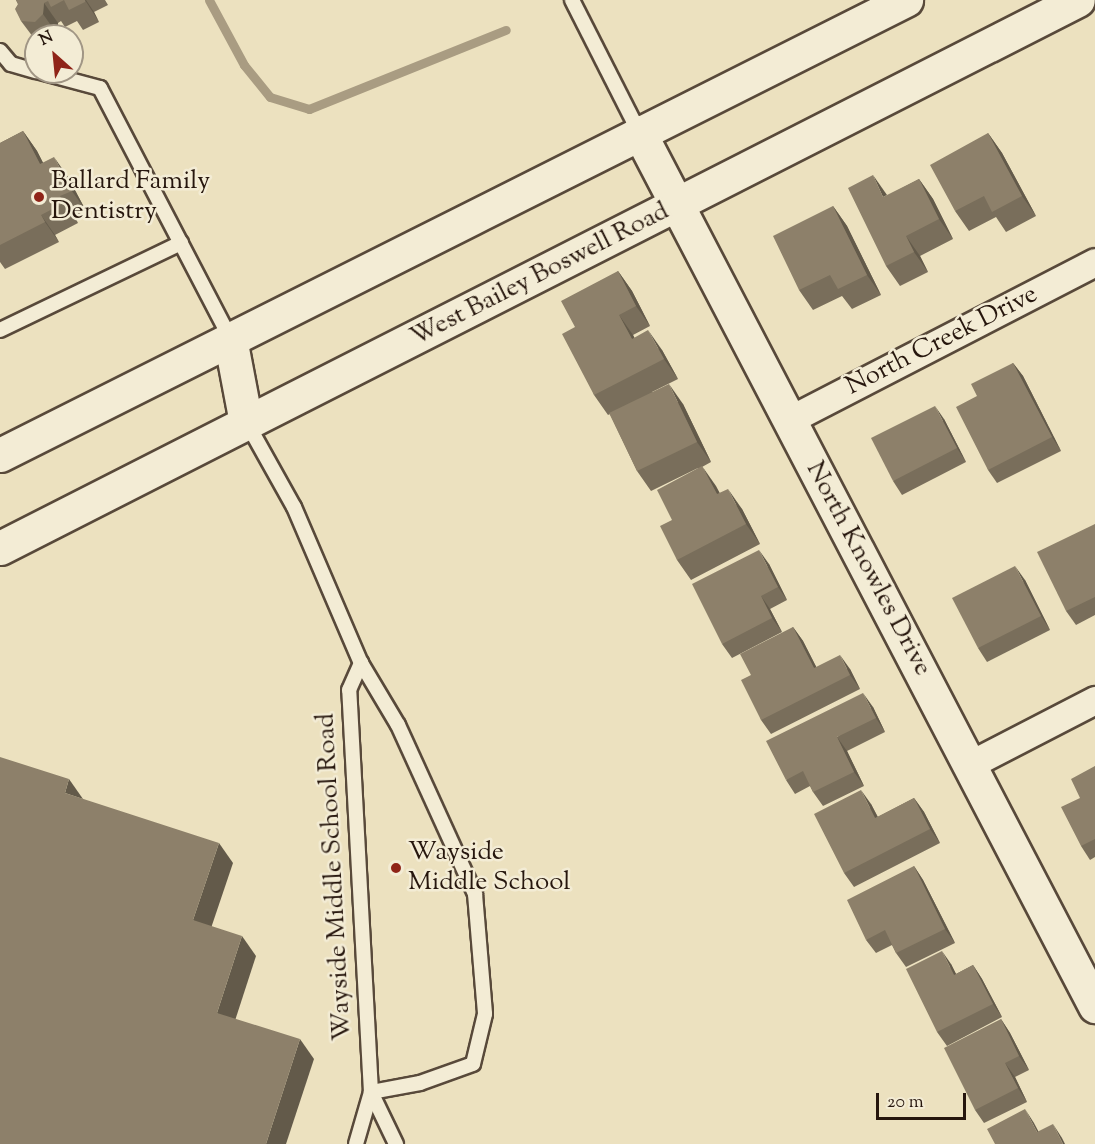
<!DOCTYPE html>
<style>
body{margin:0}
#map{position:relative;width:1095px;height:1144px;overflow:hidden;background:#ece1bf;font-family:"Sorts Mill Goudy",serif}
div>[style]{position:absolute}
.stream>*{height:9px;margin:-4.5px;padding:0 4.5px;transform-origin:4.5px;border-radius:4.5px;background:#a99c82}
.roads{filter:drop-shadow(2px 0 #58493a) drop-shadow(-2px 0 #58493a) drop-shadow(0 2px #58493a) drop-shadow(0 -2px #58493a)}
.service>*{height:14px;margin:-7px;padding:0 7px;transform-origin:7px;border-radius:7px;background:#f3ecd5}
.minor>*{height:27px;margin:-13.5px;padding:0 13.5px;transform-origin:13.5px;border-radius:13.5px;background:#f3ecd5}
.tertiary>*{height:33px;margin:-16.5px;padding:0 16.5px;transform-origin:16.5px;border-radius:16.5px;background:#f3ecd5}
.secondary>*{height:33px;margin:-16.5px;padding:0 16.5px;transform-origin:16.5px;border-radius:16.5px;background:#f3ecd5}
.wall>*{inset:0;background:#796e5b}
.shaded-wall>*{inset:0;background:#635a4a}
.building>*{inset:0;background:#8d806a}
.dots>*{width:16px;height:16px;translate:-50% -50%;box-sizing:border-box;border:3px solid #f3ecd5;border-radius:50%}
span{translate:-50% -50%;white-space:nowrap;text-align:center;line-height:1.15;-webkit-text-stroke:5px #f3ecd5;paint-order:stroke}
.poi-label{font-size:26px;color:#26160d}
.left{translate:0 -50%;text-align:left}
.street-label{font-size:26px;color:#26160d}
.north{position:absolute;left:24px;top:24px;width:60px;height:60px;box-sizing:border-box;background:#f3ecd5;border:2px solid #a19685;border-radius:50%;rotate:333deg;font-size:16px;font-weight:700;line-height:24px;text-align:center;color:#26160d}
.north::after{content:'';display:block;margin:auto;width:21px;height:27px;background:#8f2418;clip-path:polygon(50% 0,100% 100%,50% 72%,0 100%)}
.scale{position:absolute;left:876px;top:1093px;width:90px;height:27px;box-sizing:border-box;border:3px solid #26160d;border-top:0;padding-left:8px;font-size:18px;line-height:21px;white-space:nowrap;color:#26160d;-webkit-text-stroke:4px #f3ecd5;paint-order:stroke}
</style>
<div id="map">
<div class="stream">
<i style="left:209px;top:0;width:74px;rotate:61.7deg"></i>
<i style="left:244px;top:65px;width:41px;rotate:50.9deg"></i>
<i style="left:270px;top:97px;width:41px;rotate:17.1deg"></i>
<i style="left:309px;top:109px;width:212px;rotate:-21.9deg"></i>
</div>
<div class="roads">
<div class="service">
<i style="left:572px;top:0;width:148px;rotate:63.1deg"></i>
<i style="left:0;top:51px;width:17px;rotate:50deg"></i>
<i style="left:11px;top:64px;width:26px;rotate:16deg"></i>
<i style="left:40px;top:72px;width:62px;rotate:14.9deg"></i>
<i style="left:100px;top:88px;width:282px;rotate:62.5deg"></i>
<i style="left:0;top:330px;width:201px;rotate:-25.7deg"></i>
<i style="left:247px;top:423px;width:96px;rotate:60.8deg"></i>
<i style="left:294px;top:507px;width:170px;rotate:66.8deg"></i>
<i style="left:361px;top:663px;width:72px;rotate:59.2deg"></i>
<i style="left:398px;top:725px;width:186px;rotate:65.5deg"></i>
<i style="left:475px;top:894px;width:120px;rotate:85.2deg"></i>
<i style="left:485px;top:1014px;width:51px;rotate:103.5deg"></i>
<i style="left:473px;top:1064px;width:56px;rotate:160.3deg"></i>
<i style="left:420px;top:1083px;width:50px;rotate:169.6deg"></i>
<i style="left:371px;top:1092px;width:58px;rotate:64.3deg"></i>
<i style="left:356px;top:1144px;width:54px;rotate:-73.9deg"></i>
<i style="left:371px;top:1092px;width:403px;rotate:-93.1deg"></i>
<i style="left:349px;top:690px;width:30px;rotate:-66deg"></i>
</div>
<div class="minor">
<i style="left:789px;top:420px;width:344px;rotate:-27.3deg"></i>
<i style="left:971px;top:764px;width:140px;rotate:-27.3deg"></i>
</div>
<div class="tertiary">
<i style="left:639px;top:132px;width:986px;rotate:62.45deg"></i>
</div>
<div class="secondary">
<i style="left:230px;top:338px;width:86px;rotate:79.3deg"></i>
<i style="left:0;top:455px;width:1014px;rotate:-26.67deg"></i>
<i style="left:0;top:548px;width:1209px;rotate:-26.95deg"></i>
</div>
</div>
<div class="wall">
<i style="clip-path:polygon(16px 0,105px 0,108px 5px,94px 12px,99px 22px,83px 30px,77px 21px,65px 27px,61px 21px,58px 23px,57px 34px,55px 36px,36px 36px,36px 41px,21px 21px,18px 4px)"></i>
<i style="clip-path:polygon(23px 131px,37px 151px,43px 163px,68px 177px,86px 211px,74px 216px,78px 223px,55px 235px,59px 242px,5px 269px,0 262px,0 143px)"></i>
<i style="clip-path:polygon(988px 133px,1002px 153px,1036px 216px,1006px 232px,996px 217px,969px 231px,955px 211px)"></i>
<i style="clip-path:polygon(919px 179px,933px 199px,953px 239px,920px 256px,928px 272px,900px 286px,886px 266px,887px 196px)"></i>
<i style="clip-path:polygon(833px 206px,847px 226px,881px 295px,852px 309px,842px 296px,813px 310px,799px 290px)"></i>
<i style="clip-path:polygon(618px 271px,632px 291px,650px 326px,633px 335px,634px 338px,662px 350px,678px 379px,652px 392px,683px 404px,711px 462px,702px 467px,719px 493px,742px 509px,760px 544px,691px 580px,677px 560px,672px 520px,698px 468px,651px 491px,637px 471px,610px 414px,608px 415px,594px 395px,575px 327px)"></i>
<i style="clip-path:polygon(1013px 363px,1023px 376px,1061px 451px,997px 483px,988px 470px,977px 396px)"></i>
<i style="clip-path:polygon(944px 419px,966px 462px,902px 495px,893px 481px)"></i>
<i style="clip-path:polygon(1095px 524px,1095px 615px,1076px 625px,1066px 611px)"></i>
<i style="clip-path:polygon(769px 564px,787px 600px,770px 609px,782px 632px,732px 658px,722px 644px)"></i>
<i style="clip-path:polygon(1025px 580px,1050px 630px,987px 662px,978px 648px)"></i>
<i style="clip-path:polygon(793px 627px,803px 641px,816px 667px,850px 669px,860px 689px,771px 734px,761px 720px,751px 675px)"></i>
<i style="clip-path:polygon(873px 707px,885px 732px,847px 751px,864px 786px,823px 806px,813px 792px,810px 786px,795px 794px,786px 780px)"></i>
<i style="clip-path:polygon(1095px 766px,1095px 857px,1090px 860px,1081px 846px,1080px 798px)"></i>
<i style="clip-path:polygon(914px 798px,924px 812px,940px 843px,854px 887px,844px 873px,871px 804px,878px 817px)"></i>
<i style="clip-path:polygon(914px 866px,923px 880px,955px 943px,906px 967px,896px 953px,892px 945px,876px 953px,866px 940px)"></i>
<i style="clip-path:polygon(951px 964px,956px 974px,973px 965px,982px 979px,1002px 1017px,947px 1046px,937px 1032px)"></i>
<i style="clip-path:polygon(1001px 1019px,1010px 1033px,1029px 1070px,1015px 1077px,1027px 1102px,984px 1123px,975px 1110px)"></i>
</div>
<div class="shaded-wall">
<i style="clip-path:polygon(85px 0,86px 0,94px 12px,99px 22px)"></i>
<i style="clip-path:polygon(44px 3px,58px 23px,57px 34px,43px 14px)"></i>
<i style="clip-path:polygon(23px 131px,37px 151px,54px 184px,40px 164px)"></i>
<i style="clip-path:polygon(988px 133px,1002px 153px,1036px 216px,1022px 196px)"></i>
<i style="clip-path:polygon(54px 157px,68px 177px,86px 211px,72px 191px)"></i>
<i style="clip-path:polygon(873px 175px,887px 195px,883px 197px)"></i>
<i style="clip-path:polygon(919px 179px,933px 199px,953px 239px,939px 219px)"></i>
<i style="clip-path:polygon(60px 196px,74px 216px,78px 223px,64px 203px)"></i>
<i style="clip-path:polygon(833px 206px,847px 226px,881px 295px,867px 275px)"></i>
<i style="clip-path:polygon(41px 215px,55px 235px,59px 242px,45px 222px)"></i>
<i style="clip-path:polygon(906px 236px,920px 256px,928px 272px,914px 252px)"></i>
<i style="clip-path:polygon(618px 271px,632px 291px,650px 326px,636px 306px)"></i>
<i style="clip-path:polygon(619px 315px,633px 335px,646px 359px,632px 339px)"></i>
<i style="clip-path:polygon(648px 330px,662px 350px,678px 379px,664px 359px)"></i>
<i style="clip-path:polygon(1013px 363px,1023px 376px,1061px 451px,1052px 437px)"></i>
<i style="clip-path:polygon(669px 384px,683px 404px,711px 462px,697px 442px)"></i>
<i style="clip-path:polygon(935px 406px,944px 419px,966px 462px,957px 448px)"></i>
<i style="clip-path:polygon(702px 466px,716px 486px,731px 514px,717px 494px)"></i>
<i style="clip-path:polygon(728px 489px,742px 509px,760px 544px,746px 524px)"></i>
<i style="clip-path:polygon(759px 550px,769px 564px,787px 600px,778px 587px)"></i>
<i style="clip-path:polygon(1015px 566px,1025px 580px,1050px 630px,1041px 616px)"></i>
<i style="clip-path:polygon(761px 596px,770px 609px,782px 632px,772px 618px)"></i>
<i style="clip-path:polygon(793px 627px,803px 641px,824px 682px,814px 668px)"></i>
<i style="clip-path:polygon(840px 655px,850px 669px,860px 689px,850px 675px)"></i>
<i style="clip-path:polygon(863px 693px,873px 707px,885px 732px,876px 718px)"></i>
<i style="clip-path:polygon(837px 737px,847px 751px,864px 786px,854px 772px)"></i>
<i style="clip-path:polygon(69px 779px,83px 799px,65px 793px)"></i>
<i style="clip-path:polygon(861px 790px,871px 804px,885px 832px,875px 818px)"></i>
<i style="clip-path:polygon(914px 798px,924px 812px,940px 843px,930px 829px)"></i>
<i style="clip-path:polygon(219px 843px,233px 863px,207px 940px,193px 920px)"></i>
<i style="clip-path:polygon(914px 866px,923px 880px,955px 943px,945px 929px)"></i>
<i style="clip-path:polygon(242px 936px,256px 956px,231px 1033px,217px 1013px)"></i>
<i style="clip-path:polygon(942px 951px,951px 964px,963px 988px,954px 975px)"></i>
<i style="clip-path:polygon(973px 965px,982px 979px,1002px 1017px,993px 1004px)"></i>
<i style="clip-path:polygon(1001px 1019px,1010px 1033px,1029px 1070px,1019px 1056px)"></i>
<i style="clip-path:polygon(300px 1039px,314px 1059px,286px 1144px,266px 1144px)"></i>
<i style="clip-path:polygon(1005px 1063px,1015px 1077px,1027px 1102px,1018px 1088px)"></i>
<i style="clip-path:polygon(1025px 1109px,1034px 1123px,1045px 1144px,1037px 1132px)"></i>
<i style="clip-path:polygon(1053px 1124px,1062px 1138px,1065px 1144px,1063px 1144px)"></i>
</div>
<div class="building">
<i style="clip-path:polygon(16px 0,85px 0,85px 2px,69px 10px,64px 0,51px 7px,48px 1px,44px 3px,43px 14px,35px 22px,21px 21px,15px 9px,18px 4px)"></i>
<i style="clip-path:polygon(23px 131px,40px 164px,54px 157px,72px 191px,60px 196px,64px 203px,41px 215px,45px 222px,0 245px,0 143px)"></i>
<i style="clip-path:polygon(988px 133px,1022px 196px,992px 212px,984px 196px,955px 211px,930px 165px)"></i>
<i style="clip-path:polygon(873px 175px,883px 197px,919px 179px,939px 219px,906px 236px,914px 252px,886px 266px,848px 188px)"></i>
<i style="clip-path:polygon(833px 206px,867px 275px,838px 289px,830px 275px,799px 290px,773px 236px)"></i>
<i style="clip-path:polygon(618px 271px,636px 306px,619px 315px,632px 339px,648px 330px,664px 359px,594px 395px,562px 334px,575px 327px,561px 301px)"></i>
<i style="clip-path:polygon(1013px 363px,1052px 437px,988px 470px,956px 407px,977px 396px,971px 384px)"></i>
<i style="clip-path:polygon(669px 384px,697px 442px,637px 471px,609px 413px)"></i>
<i style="clip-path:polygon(935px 406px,957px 448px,893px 481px,871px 438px)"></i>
<i style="clip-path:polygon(702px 466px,717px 494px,728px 489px,746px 524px,677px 560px,660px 526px,672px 520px,657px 490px)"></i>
<i style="clip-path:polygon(1095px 524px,1095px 597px,1066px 611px,1037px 552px)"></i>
<i style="clip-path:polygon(759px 550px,778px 587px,761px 596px,772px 618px,722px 644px,692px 584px)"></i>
<i style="clip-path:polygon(1015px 566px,1041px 616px,978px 648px,952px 598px)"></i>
<i style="clip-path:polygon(793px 627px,814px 668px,840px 655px,850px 675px,761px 720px,741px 680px,751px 675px,740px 654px)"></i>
<i style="clip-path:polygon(863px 693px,876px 718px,837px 737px,854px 772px,813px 792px,803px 771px,786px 780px,766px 741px)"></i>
<i style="clip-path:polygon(0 757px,69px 779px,65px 793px,219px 843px,193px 920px,242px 936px,217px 1013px,300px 1039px,266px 1144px,0 1144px)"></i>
<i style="clip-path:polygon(1095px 766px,1095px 839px,1081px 846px,1061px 807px,1080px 798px,1071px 779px)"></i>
<i style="clip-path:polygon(861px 790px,875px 818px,914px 798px,930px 829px,844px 873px,814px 814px)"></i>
<i style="clip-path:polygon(914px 866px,945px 929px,896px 953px,885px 930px,866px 940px,847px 900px)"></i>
<i style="clip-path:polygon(942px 951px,954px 975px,973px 965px,993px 1004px,937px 1032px,906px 969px)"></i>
<i style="clip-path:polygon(1001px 1019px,1019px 1056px,1005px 1063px,1018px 1088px,975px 1110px,944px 1048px)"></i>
<i style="clip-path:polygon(1025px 1109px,1037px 1132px,1053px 1124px,1063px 1144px,995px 1144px,987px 1129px)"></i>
</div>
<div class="dots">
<i style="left:39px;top:197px;background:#8f2418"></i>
<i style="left:396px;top:868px;background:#8f2418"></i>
</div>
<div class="poi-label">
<span class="left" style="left:51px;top:197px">Ballard Family<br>Dentistry</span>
<span class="left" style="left:408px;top:868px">Wayside<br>Middle School</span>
</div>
<div class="street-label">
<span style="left:540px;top:275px;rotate:-27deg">West Bailey Boswell Road</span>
<span style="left:942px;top:341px;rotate:-27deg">North Creek Drive</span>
<span style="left:868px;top:569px;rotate:62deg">North Knowles Drive</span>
<span style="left:335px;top:877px;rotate:-93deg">Wayside Middle School Road</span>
</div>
<div class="north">N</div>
<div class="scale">20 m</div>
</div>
